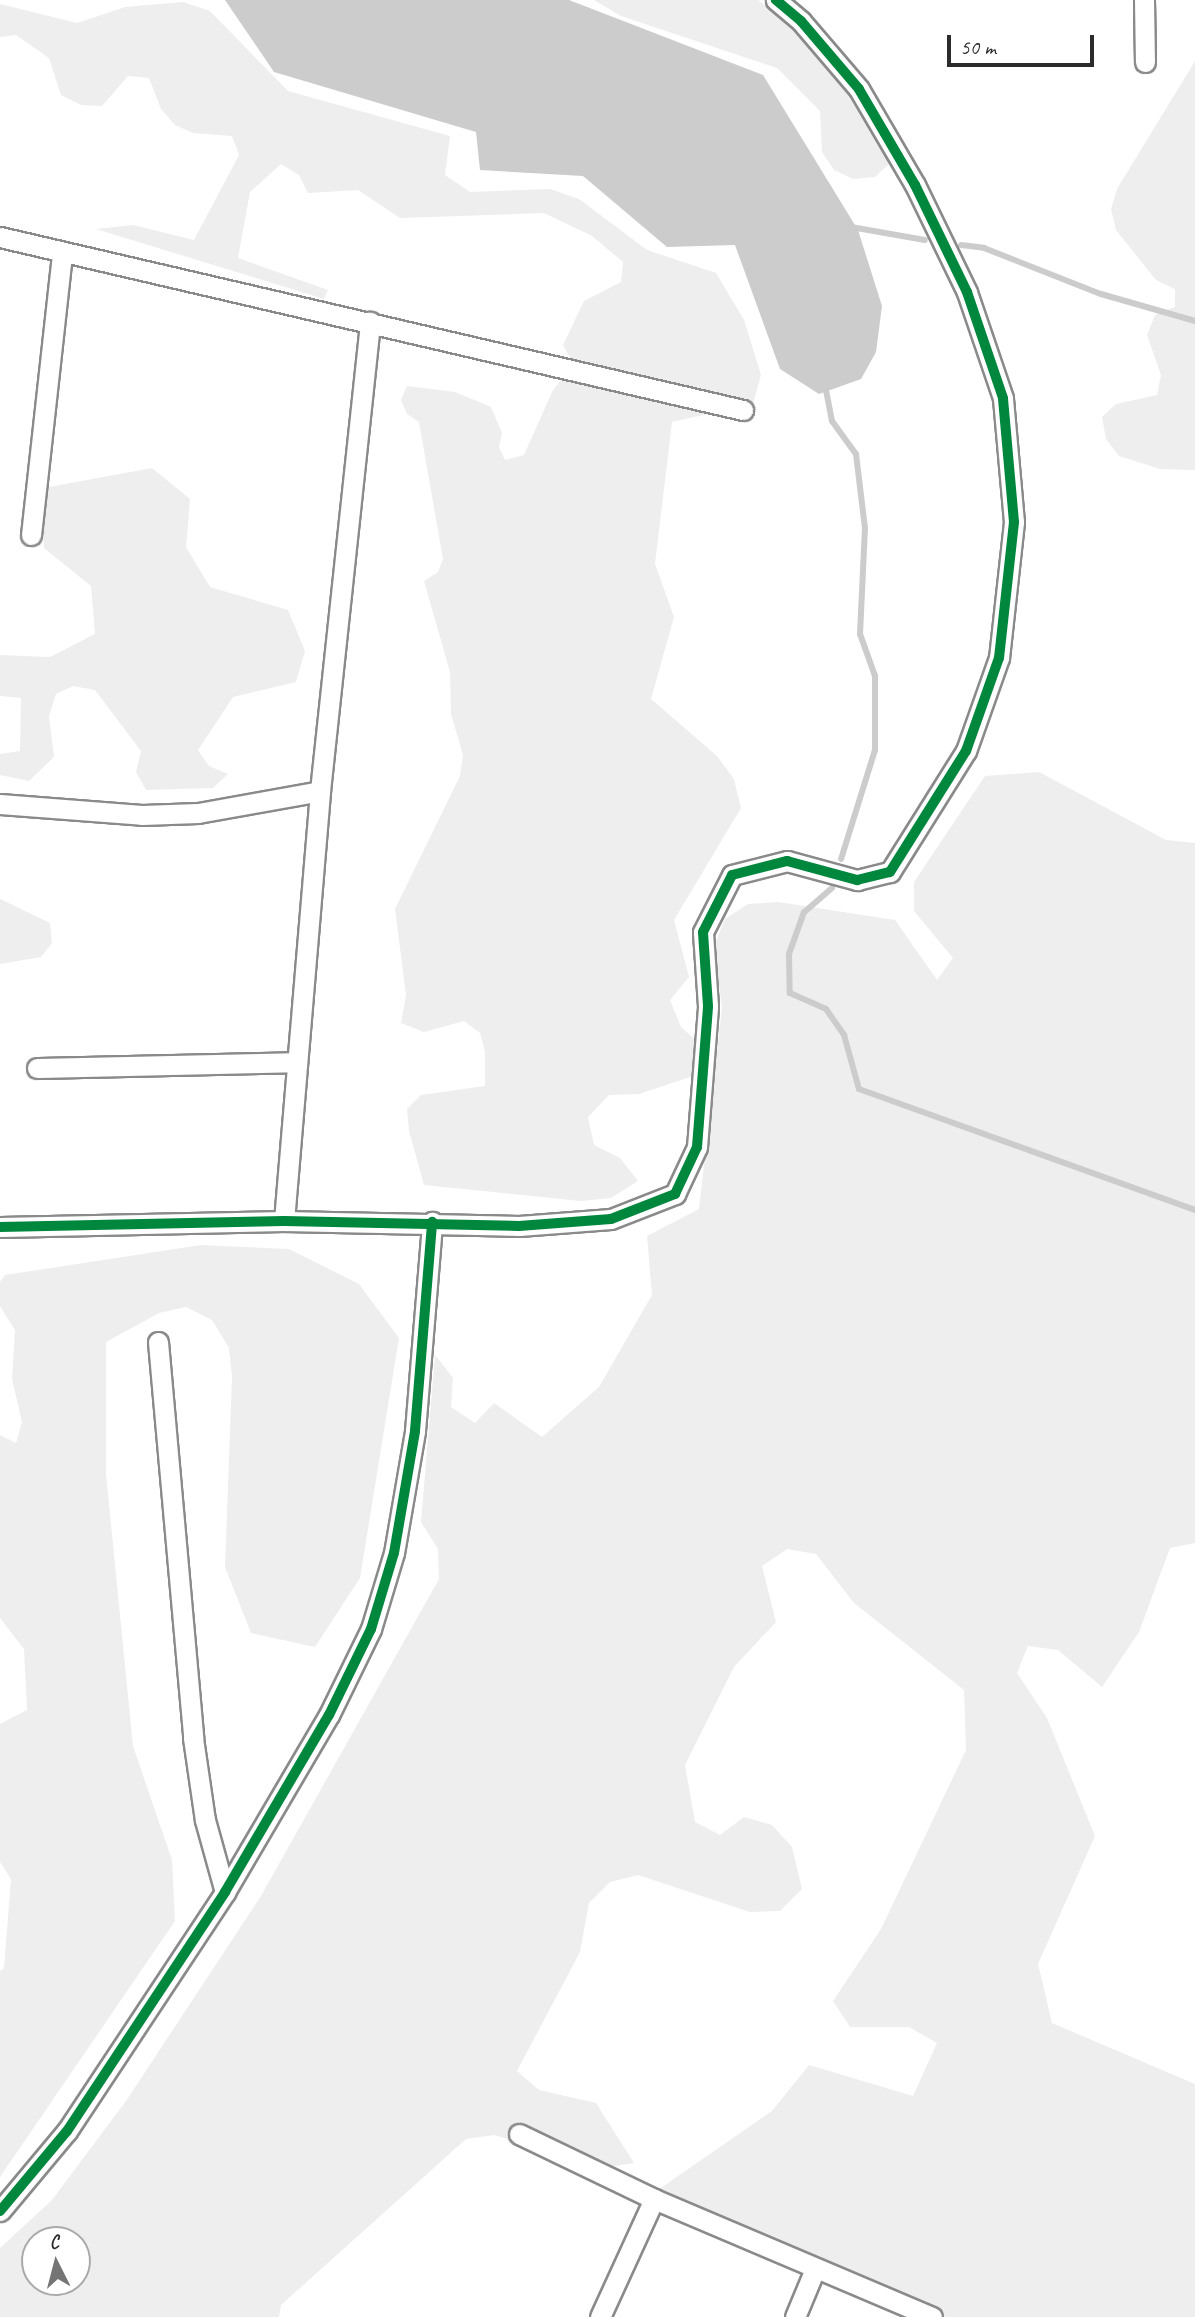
<!DOCTYPE html>
<meta charset="utf-8">
<style>
body{margin:0}
#map{position:relative;width:1195px;height:2317px;overflow:hidden;background:#fff;font-family:Caveat,sans-serif}
div>[style]{position:absolute}
.green>*{inset:0;background:#eee}
.water>*{inset:0;background:#ccc}
.stream>*{height:6px;margin:-3px;padding:0 3px;transform-origin:3px;border-radius:3px;background:#ccc}
.roads{filter:drop-shadow(2px 0 #8a8a8a) drop-shadow(-2px 0 #8a8a8a) drop-shadow(0 2px #8a8a8a) drop-shadow(0 -2px #8a8a8a)}
.street>*{height:19px;margin:-9.5px;padding:0 9.5px;transform-origin:9.5px;border-radius:9.5px;background:#fff}
.cycleway>*{height:10px;margin:-5px;padding:0 5px;transform-origin:5px;border-radius:5px;background:#00873e}
span{translate:-50% -50%;white-space:nowrap;text-align:center;line-height:1.15;-webkit-text-stroke:7px #fff;paint-order:stroke}
.north{position:absolute;left:21px;top:2226px;width:70px;height:70px;box-sizing:border-box;background:#fff;border:2px solid #aaa;border-radius:50%;rotate:354deg;font-size:19px;font-weight:700;line-height:28px;text-align:center;color:#2b2b2b}
.north::after{content:'';display:block;margin:auto;width:24px;height:32px;background:#757575;clip-path:polygon(50% 0,100% 100%,50% 72%,0 100%)}
.scale{position:absolute;left:947px;top:35px;width:147px;height:32px;box-sizing:border-box;border:4px solid #2b2b2b;border-top:0;padding-left:9px;font-size:21px;line-height:24px;white-space:nowrap;color:#2b2b2b;-webkit-text-stroke:5px #fff;paint-order:stroke}
</style>
<div id="map">
<div class="green">
<i style="clip-path:polygon(594px 0,758px 0,816px 44px,879px 127px,890px 163px,875px 177px,853px 179px,834px 170px,822px 152px,820px 111px,777px 68px,621px 16px)"></i>
<i style="clip-path:polygon(183px 2px,210px 11px,288px 91px,450px 136px,445px 175px,470px 192px,550px 189px,579px 199px,647px 250px,716px 273px,744px 320px,761px 375px,753px 404px,672px 422px,655px 564px,674px 617px,651px 699px,717px 756px,734px 779px,741px 808px,674px 920px,689px 977px,670px 1000px,681px 1027px,702px 1046px,699px 1074px,639px 1094px,609px 1095px,588px 1117px,594px 1145px,620px 1158px,638px 1181px,611px 1198px,581px 1201px,424px 1185px,409px 1131px,407px 1109px,421px 1095px,485px 1086px,485px 1052px,480px 1033px,464px 1021px,424px 1032px,401px 1023px,406px 995px,395px 909px,460px 776px,463px 755px,451px 714px,450px 672px,424px 581px,438px 572px,443px 559px,419px 422px,407px 414px,401px 400px,407px 386px,455px 392px,491px 407px,502px 433px,499px 447px,505px 460px,524px 455px,552px 392px,573px 363px,563px 345px,584px 301px,621px 282px,623px 262px,592px 236px,544px 213px,400px 218px,358px 190px,308px 193px,299px 175px,281px 164px,250px 192px,238px 258px,328px 290px,324px 299px,96px 229px,133px 225px,194px 240px,239px 155px,232px 136px,193px 133px,175px 125px,161px 109px,149px 78px,128px 76px,102px 106px,81px 105px,61px 95px,49px 58px,16px 35px,0 37px,0 4px,77px 23px,125px 7px)"></i>
<i style="clip-path:polygon(1195px 61px,1195px 470px,1160px 469px,1119px 456px,1106px 439px,1102px 417px,1116px 404px,1157px 395px,1161px 375px,1147px 335px,1155px 315px,1175px 307px,1175px 289px,1156px 280px,1116px 230px,1111px 209px,1117px 189px)"></i>
<i style="clip-path:polygon(152px 468px,190px 499px,186px 547px,210px 587px,288px 610px,305px 651px,296px 682px,233px 697px,198px 750px,209px 766px,228px 774px,213px 788px,146px 790px,136px 772px,141px 751px,95px 690px,73px 686px,56px 694px,49px 716px,54px 757px,29px 781px,0 775px,0 754px,20px 751px,21px 698px,0 696px,0 655px,50px 657px,95px 634px,91px 586px,44px 548px,41px 505px,49px 487px)"></i>
<i style="clip-path:polygon(evenodd,1039px 772px,1166px 840px,1195px 843px,1195px 1543px,1170px 1548px,1139px 1632px,1102px 1687px,1058px 1650px,1028px 1646px,1017px 1673px,1047px 1718px,1095px 1836px,1038px 1964px,1052px 2023px,1195px 2084px,1195px 2317px,945px 2317px,680px 2210px,655px 2192px,772px 2111px,809px 2065px,913px 2096px,937px 2043px,909px 2027px,850px 2027px,833px 2001px,881px 1929px,966px 1750px,964px 1690px,854px 1603px,816px 1554px,787px 1549px,762px 1566px,776px 1622px,734px 1667px,685px 1765px,695px 1822px,720px 1835px,744px 1817px,772px 1825px,792px 1847px,802px 1889px,780px 1911px,750px 1912px,638px 1875px,610px 1882px,589px 1903px,580px 1952px,517px 2071px,539px 2090px,596px 2103px,634px 2163px,603px 2168px,494px 2135px,466px 2139px,281px 2305px,279px 2317px,0 2317px,0 2248px,52px 2200px,126px 2101px,261px 1896px,439px 1579px,438px 1549px,421px 1522px,435px 1355px,453px 1378px,451px 1407px,475px 1423px,494px 1403px,542px 1437px,599px 1387px,652px 1295px,647px 1236px,699px 1209px,722px 1008px,714px 946px,725px 919px,748px 904px,778px 902px,895px 920px,937px 980px,953px 958px,914px 911px,914px 882px,985px 776px,1039px 772px,35px 2240px,77px 2240px,77px 2282px,35px 2282px,35px 2240px)"></i>
<i style="clip-path:polygon(0 899px,50px 923px,52px 943px,41px 957px,0 964px)"></i>
<i style="clip-path:polygon(201px 1245px,289px 1249px,359px 1284px,399px 1338px,360px 1578px,315px 1647px,251px 1633px,225px 1567px,232px 1377px,229px 1348px,212px 1320px,186px 1307px,159px 1313px,106px 1342px,106px 1474px,133px 1746px,172px 1860px,175px 1921px,0 2177px,0 1971px,4px 1968px,11px 1879px,0 1862px,0 1724px,27px 1710px,24px 1649px,0 1618px,0 1435px,16px 1443px,22px 1422px,12px 1379px,15px 1330px,0 1306px,0 1282px,5px 1275px)"></i>
</div>
<div class="water">
<i style="clip-path:polygon(225px 0,569px 0,763px 75px,858px 230px,882px 306px,876px 352px,861px 379px,819px 394px,780px 369px,735px 245px,667px 247px,583px 176px,480px 170px,476px 132px,274px 72px)"></i>
</div>
<div class="stream">
<i style="left:851px;top:227px;width:75px;rotate:10deg"></i>
<i style="left:961px;top:245px;width:23px;rotate:7deg"></i>
<i style="left:984px;top:248px;width:126px;rotate:21.5deg"></i>
<i style="left:1101px;top:294px;width:98px;rotate:16deg"></i>
<i style="left:825px;top:385px;width:37px;rotate:79deg"></i>
<i style="left:832px;top:421px;width:41px;rotate:54deg"></i>
<i style="left:856px;top:454px;width:75px;rotate:83.1deg"></i>
<i style="left:865px;top:528px;width:106px;rotate:92.7deg"></i>
<i style="left:860px;top:634px;width:45px;rotate:70.3deg"></i>
<i style="left:875px;top:676px;width:74px;rotate:90deg"></i>
<i style="left:875px;top:750px;width:114px;rotate:107.3deg"></i>
<i style="left:832px;top:888px;width:37px;rotate:139deg"></i>
<i style="left:804px;top:912px;width:45px;rotate:109.7deg"></i>
<i style="left:789px;top:954px;width:39px;rotate:89deg"></i>
<i style="left:790px;top:993px;width:39px;rotate:24deg"></i>
<i style="left:826px;top:1009px;width:32px;rotate:55deg"></i>
<i style="left:844px;top:1035px;width:56px;rotate:74.5deg"></i>
<i style="left:859px;top:1089px;width:357px;rotate:19.8deg"></i>
</div>
<div class="roads">
<div class="street">
<i style="left:1144px;top:0;width:62px;rotate:89.1deg"></i>
<i style="left:0;top:237px;width:763px;rotate:13.11deg"></i>
<i style="left:31px;top:535px;width:285px;rotate:-83.7deg"></i>
<i style="left:0;top:804px;width:142px;rotate:4.4deg"></i>
<i style="left:142px;top:815px;width:56px;rotate:-2deg"></i>
<i style="left:198px;top:813px;width:124px;rotate:-10.2deg"></i>
<i style="left:37px;top:1068px;width:258px;rotate:-1.3deg"></i>
<i style="left:284px;top:1221px;width:432px;rotate:-85.2deg"></i>
<i style="left:320px;top:791px;width:472px;rotate:-83.9deg"></i>
<i style="left:0;top:1227px;width:284px;rotate:-1.2deg"></i>
<i style="left:284px;top:1221px;width:235px;rotate:1.2deg"></i>
<i style="left:519px;top:1226px;width:92px;rotate:-4.4deg"></i>
<i style="left:611px;top:1219px;width:69px;rotate:-21.3deg"></i>
<i style="left:675px;top:1194px;width:52px;rotate:-64.9deg"></i>
<i style="left:697px;top:1147px;width:141px;rotate:-85.5deg"></i>
<i style="left:708px;top:1006px;width:74px;rotate:-93.9deg"></i>
<i style="left:703px;top:932px;width:64px;rotate:-63deg"></i>
<i style="left:732px;top:875px;width:57px;rotate:-14.3deg"></i>
<i style="left:787px;top:861px;width:73px;rotate:15.2deg"></i>
<i style="left:857px;top:880px;width:34px;rotate:-14deg"></i>
<i style="left:890px;top:872px;width:143px;rotate:-57.9deg"></i>
<i style="left:966px;top:751px;width:99px;rotate:-70.5deg"></i>
<i style="left:999px;top:658px;width:137px;rotate:-83.7deg"></i>
<i style="left:1014px;top:522px;width:124px;rotate:-95.1deg"></i>
<i style="left:1003px;top:398px;width:112px;rotate:-108.8deg"></i>
<i style="left:967px;top:292px;width:119px;rotate:-115.9deg"></i>
<i style="left:915px;top:185px;width:111px;rotate:-120.3deg"></i>
<i style="left:859px;top:89px;width:89px;rotate:-130.5deg"></i>
<i style="left:801px;top:21px;width:33px;rotate:-140deg"></i>
<i style="left:158px;top:1342px;width:398px;rotate:84.9deg"></i>
<i style="left:193px;top:1738px;width:83px;rotate:81.7deg"></i>
<i style="left:205px;top:1820px;width:75px;rotate:74.5deg"></i>
<i style="left:519px;top:2134px;width:150px;rotate:25.7deg"></i>
<i style="left:654px;top:2199px;width:302px;rotate:23deg"></i>
<i style="left:0;top:2211px;width:104px;rotate:-50.1deg"></i>
<i style="left:67px;top:2131px;width:287px;rotate:-56.5deg"></i>
<i style="left:225px;top:1892px;width:205px;rotate:-59.6deg"></i>
<i style="left:329px;top:1715px;width:96px;rotate:-64deg"></i>
<i style="left:371px;top:1629px;width:79px;rotate:-73.2deg"></i>
<i style="left:394px;top:1553px;width:124px;rotate:-80.2deg"></i>
<i style="left:415px;top:1431px;width:210px;rotate:-85.3deg"></i>
<i style="left:600px;top:2317px;width:130px;rotate:-65.4deg"></i>
<i style="left:795px;top:2317px;width:52px;rotate:-67.4deg"></i>
</div>
</div>
<div class="cycleway">
<i style="left:0;top:1227px;width:284px;rotate:-1.2deg"></i>
<i style="left:284px;top:1221px;width:235px;rotate:1.2deg"></i>
<i style="left:519px;top:1226px;width:92px;rotate:-4.4deg"></i>
<i style="left:611px;top:1219px;width:69px;rotate:-21.3deg"></i>
<i style="left:675px;top:1194px;width:52px;rotate:-64.9deg"></i>
<i style="left:697px;top:1147px;width:141px;rotate:-85.5deg"></i>
<i style="left:708px;top:1006px;width:74px;rotate:-93.9deg"></i>
<i style="left:703px;top:932px;width:64px;rotate:-63deg"></i>
<i style="left:732px;top:875px;width:57px;rotate:-14.3deg"></i>
<i style="left:787px;top:861px;width:73px;rotate:15.2deg"></i>
<i style="left:857px;top:880px;width:34px;rotate:-14deg"></i>
<i style="left:890px;top:872px;width:143px;rotate:-57.9deg"></i>
<i style="left:966px;top:751px;width:99px;rotate:-70.5deg"></i>
<i style="left:999px;top:658px;width:137px;rotate:-83.7deg"></i>
<i style="left:1014px;top:522px;width:124px;rotate:-95.1deg"></i>
<i style="left:1003px;top:398px;width:112px;rotate:-108.8deg"></i>
<i style="left:967px;top:292px;width:119px;rotate:-115.9deg"></i>
<i style="left:915px;top:185px;width:111px;rotate:-120.3deg"></i>
<i style="left:859px;top:89px;width:89px;rotate:-130.5deg"></i>
<i style="left:801px;top:21px;width:33px;rotate:-140deg"></i>
<i style="left:0;top:2211px;width:104px;rotate:-50.1deg"></i>
<i style="left:67px;top:2131px;width:287px;rotate:-56.5deg"></i>
<i style="left:225px;top:1892px;width:205px;rotate:-59.6deg"></i>
<i style="left:329px;top:1715px;width:96px;rotate:-64deg"></i>
<i style="left:371px;top:1629px;width:79px;rotate:-73.2deg"></i>
<i style="left:394px;top:1553px;width:124px;rotate:-80.2deg"></i>
<i style="left:415px;top:1431px;width:210px;rotate:-85.3deg"></i>
</div>
<div class="north">С</div>
<div class="scale">50 m</div>
</div>
